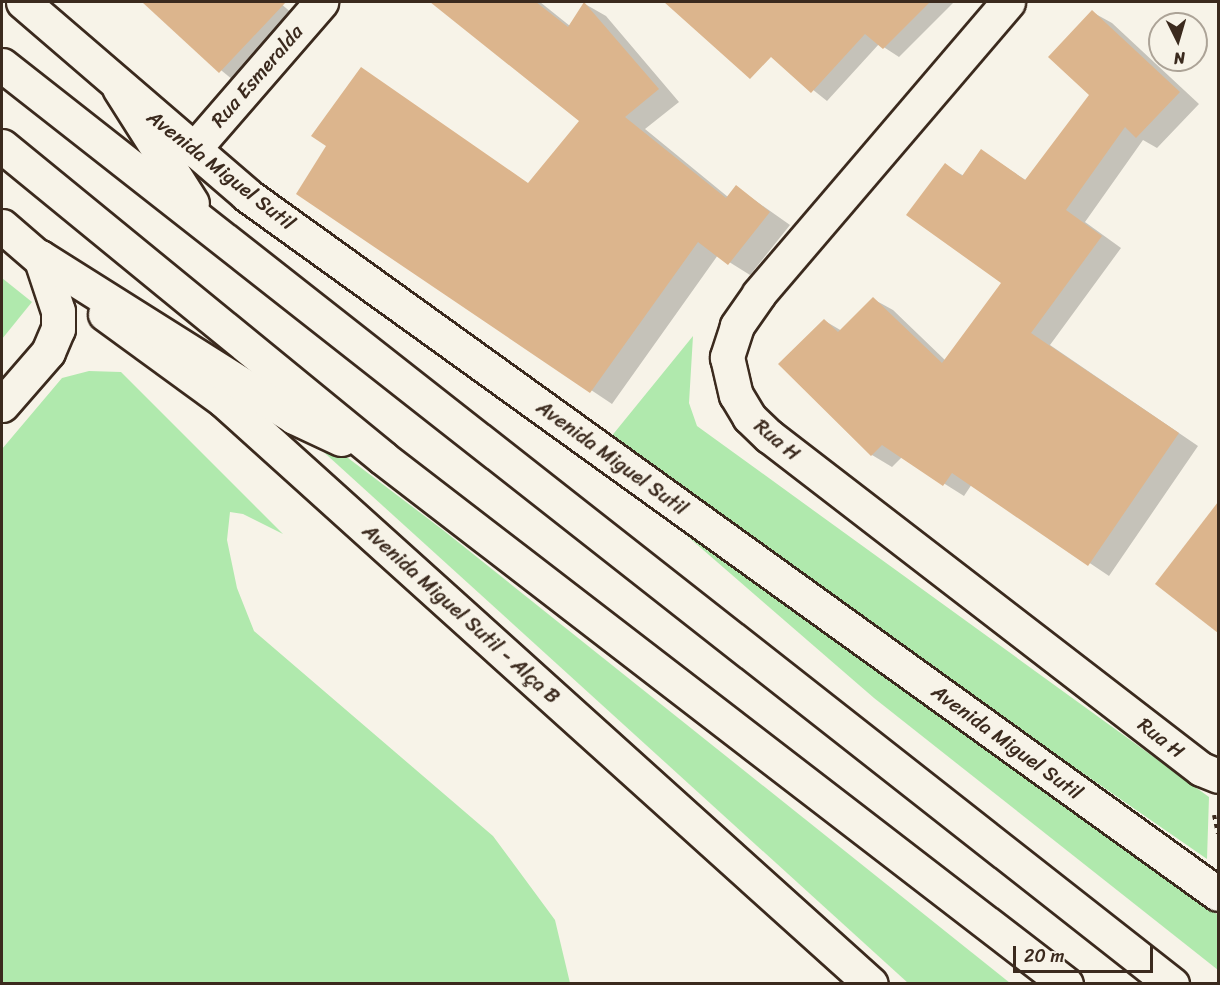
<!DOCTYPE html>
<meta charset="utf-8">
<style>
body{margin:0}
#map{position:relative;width:1220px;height:985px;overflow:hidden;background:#f7f3e8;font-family:Sriracha,sans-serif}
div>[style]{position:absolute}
.green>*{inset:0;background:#b0e9ad}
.shadow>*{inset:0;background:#0003}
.building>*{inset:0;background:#dcb58d}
.path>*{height:4px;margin-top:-2px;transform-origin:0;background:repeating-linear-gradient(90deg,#3b2a1e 0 4.5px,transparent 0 9px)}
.roads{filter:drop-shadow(2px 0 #3b2a1e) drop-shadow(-2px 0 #3b2a1e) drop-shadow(0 2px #3b2a1e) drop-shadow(0 -2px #3b2a1e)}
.minor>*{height:33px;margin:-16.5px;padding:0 16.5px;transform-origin:16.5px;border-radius:16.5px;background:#f7f3e8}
.primary>*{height:33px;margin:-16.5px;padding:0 16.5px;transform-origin:16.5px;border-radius:16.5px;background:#f7f3e8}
.trunk>*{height:33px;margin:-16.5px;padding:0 16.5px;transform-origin:16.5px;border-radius:16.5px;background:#f7f3e8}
span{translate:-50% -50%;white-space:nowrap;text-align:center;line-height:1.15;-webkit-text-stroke:6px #f7f3e8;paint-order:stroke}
.street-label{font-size:20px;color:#3b2a1e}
.frame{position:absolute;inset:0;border:3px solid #3b2a1e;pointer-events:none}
.north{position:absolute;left:1148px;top:12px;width:60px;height:60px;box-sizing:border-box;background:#f7f3e8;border:2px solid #aca397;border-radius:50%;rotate:175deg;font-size:16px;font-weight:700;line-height:24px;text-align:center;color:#3b2a1e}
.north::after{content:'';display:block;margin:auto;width:21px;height:27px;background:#3b2a1e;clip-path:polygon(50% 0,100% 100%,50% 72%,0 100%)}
.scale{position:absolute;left:1013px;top:946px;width:140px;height:27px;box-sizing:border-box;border:3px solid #3b2a1e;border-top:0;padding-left:8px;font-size:18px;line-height:21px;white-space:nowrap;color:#3b2a1e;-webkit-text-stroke:4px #f7f3e8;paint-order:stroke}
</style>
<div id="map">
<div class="green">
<i style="clip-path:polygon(2px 278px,32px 302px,2px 339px)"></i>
<i style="clip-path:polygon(693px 336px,689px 403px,697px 426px,1209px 797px,1207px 859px,606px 443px)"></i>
<i style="clip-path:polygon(89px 371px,121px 372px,283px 534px,243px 514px,230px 512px,227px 540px,237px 588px,254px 631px,493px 836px,555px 920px,570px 983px,2px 983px,2px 449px,62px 378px)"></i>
<i style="clip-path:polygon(323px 439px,443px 530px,1010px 983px,908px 983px,317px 446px)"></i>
<i style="clip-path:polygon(686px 535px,1218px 915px,1218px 970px,874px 698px)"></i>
</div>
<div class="shadow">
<i style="clip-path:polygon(227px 2px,279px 2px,294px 15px,233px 80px,188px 43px)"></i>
<i style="clip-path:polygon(433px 2px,540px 2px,570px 26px,585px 4px,606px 16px,679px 102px,645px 129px,728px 197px,736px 187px,790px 225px,750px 275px,718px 255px,612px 404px,298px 194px,328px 146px,362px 69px,534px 188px,581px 121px)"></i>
<i style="clip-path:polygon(696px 2px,780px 2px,745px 67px,683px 16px)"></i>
<i style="clip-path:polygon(827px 2px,954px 2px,899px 57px,879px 44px,827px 101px,777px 61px)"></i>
<i style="clip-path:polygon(1092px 12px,1112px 23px,1199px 104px,1157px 148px,1143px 140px,1085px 222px,1121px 248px,1050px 345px,1198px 446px,1109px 576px,972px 484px,964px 496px,902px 457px,892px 467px,872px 455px,780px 364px,825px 321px,842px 331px,873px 299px,893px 310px,946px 361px,1003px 283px,945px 165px,964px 176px,982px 151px,1027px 181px,1091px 94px)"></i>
<i style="clip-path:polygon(1218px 504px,1218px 631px,1157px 583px)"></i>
</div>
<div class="building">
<i style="clip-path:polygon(142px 2px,286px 2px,219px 73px)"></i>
<i style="clip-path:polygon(430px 2px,536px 2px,568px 27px,584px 2px,659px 89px,625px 117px,726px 198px,736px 185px,770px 212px,728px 265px,698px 242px,590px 393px,296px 194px,326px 146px,311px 136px,361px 67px,528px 183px,579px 121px)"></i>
<i style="clip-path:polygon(664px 2px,930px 2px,883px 49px,865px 34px,811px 93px,771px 57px,750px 79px)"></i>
<i style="clip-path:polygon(1092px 10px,1180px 92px,1136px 138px,1125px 127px,1066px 210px,1102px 236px,1031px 333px,1179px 433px,1088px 566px,952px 473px,943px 486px,882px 445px,871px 456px,778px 364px,824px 319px,838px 332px,873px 297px,942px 363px,1001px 283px,906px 215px,945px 163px,962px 176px,981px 149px,1025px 180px,1089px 95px,1048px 57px)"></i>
<i style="clip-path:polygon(1218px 502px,1218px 633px,1155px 584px)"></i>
</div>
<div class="path">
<i style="left:1214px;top:815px;width:19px;rotate:78deg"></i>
</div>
<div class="roads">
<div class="minor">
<i style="left:1008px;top:2px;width:384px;rotate:130.5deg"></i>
<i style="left:759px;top:294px;width:39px;rotate:125deg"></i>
<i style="left:737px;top:326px;width:33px;rotate:108deg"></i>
<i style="left:727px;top:357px;width:39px;rotate:77deg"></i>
<i style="left:736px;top:395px;width:26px;rotate:59deg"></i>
<i style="left:749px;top:417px;width:28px;rotate:44deg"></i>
<i style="left:769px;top:436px;width:545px;rotate:37.63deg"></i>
<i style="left:1201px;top:769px;width:18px;rotate:22deg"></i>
<i style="left:193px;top:150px;width:196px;rotate:-49.1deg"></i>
<i style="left:2px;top:405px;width:70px;rotate:-49deg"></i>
<i style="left:48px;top:352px;width:25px;rotate:-67deg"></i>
<i style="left:58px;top:329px;width:18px;rotate:-90deg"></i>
<i style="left:58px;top:311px;width:57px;rotate:-108.4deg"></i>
</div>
<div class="primary">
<i style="left:23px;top:2px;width:296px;rotate:40.7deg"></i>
<i style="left:247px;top:195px;width:1196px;rotate:35.75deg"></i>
<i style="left:2px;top:226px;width:78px;rotate:40.8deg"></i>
<i style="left:105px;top:314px;width:146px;rotate:36.1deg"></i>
<i style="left:223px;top:400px;width:872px;rotate:42.03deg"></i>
</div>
<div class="trunk">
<i style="left:2px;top:65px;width:1488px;rotate:38.15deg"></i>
<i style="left:119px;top:88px;width:136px;rotate:57.6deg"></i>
<i style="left:2px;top:146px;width:492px;rotate:39.3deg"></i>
<i style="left:383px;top:458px;width:862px;rotate:37.6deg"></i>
<i style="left:40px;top:257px;width:300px;rotate:32.2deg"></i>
<i style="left:294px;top:417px;width:52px;rotate:25.1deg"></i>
</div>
</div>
<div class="street-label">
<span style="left:257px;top:76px;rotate:-49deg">Rua Esmeralda</span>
<span style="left:221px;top:170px;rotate:38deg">Avenida Miguel Sutil</span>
<span style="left:777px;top:440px;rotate:40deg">Rua H</span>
<span style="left:612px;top:458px;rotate:36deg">Avenida Miguel Sutil</span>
<span style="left:461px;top:614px;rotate:42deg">Avenida Miguel Sutil - Alça B</span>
<span style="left:1161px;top:738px;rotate:38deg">Rua H</span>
<span style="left:1007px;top:742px;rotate:36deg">Avenida Miguel Sutil</span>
</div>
<div class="frame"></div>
<div class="north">N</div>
<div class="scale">20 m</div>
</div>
